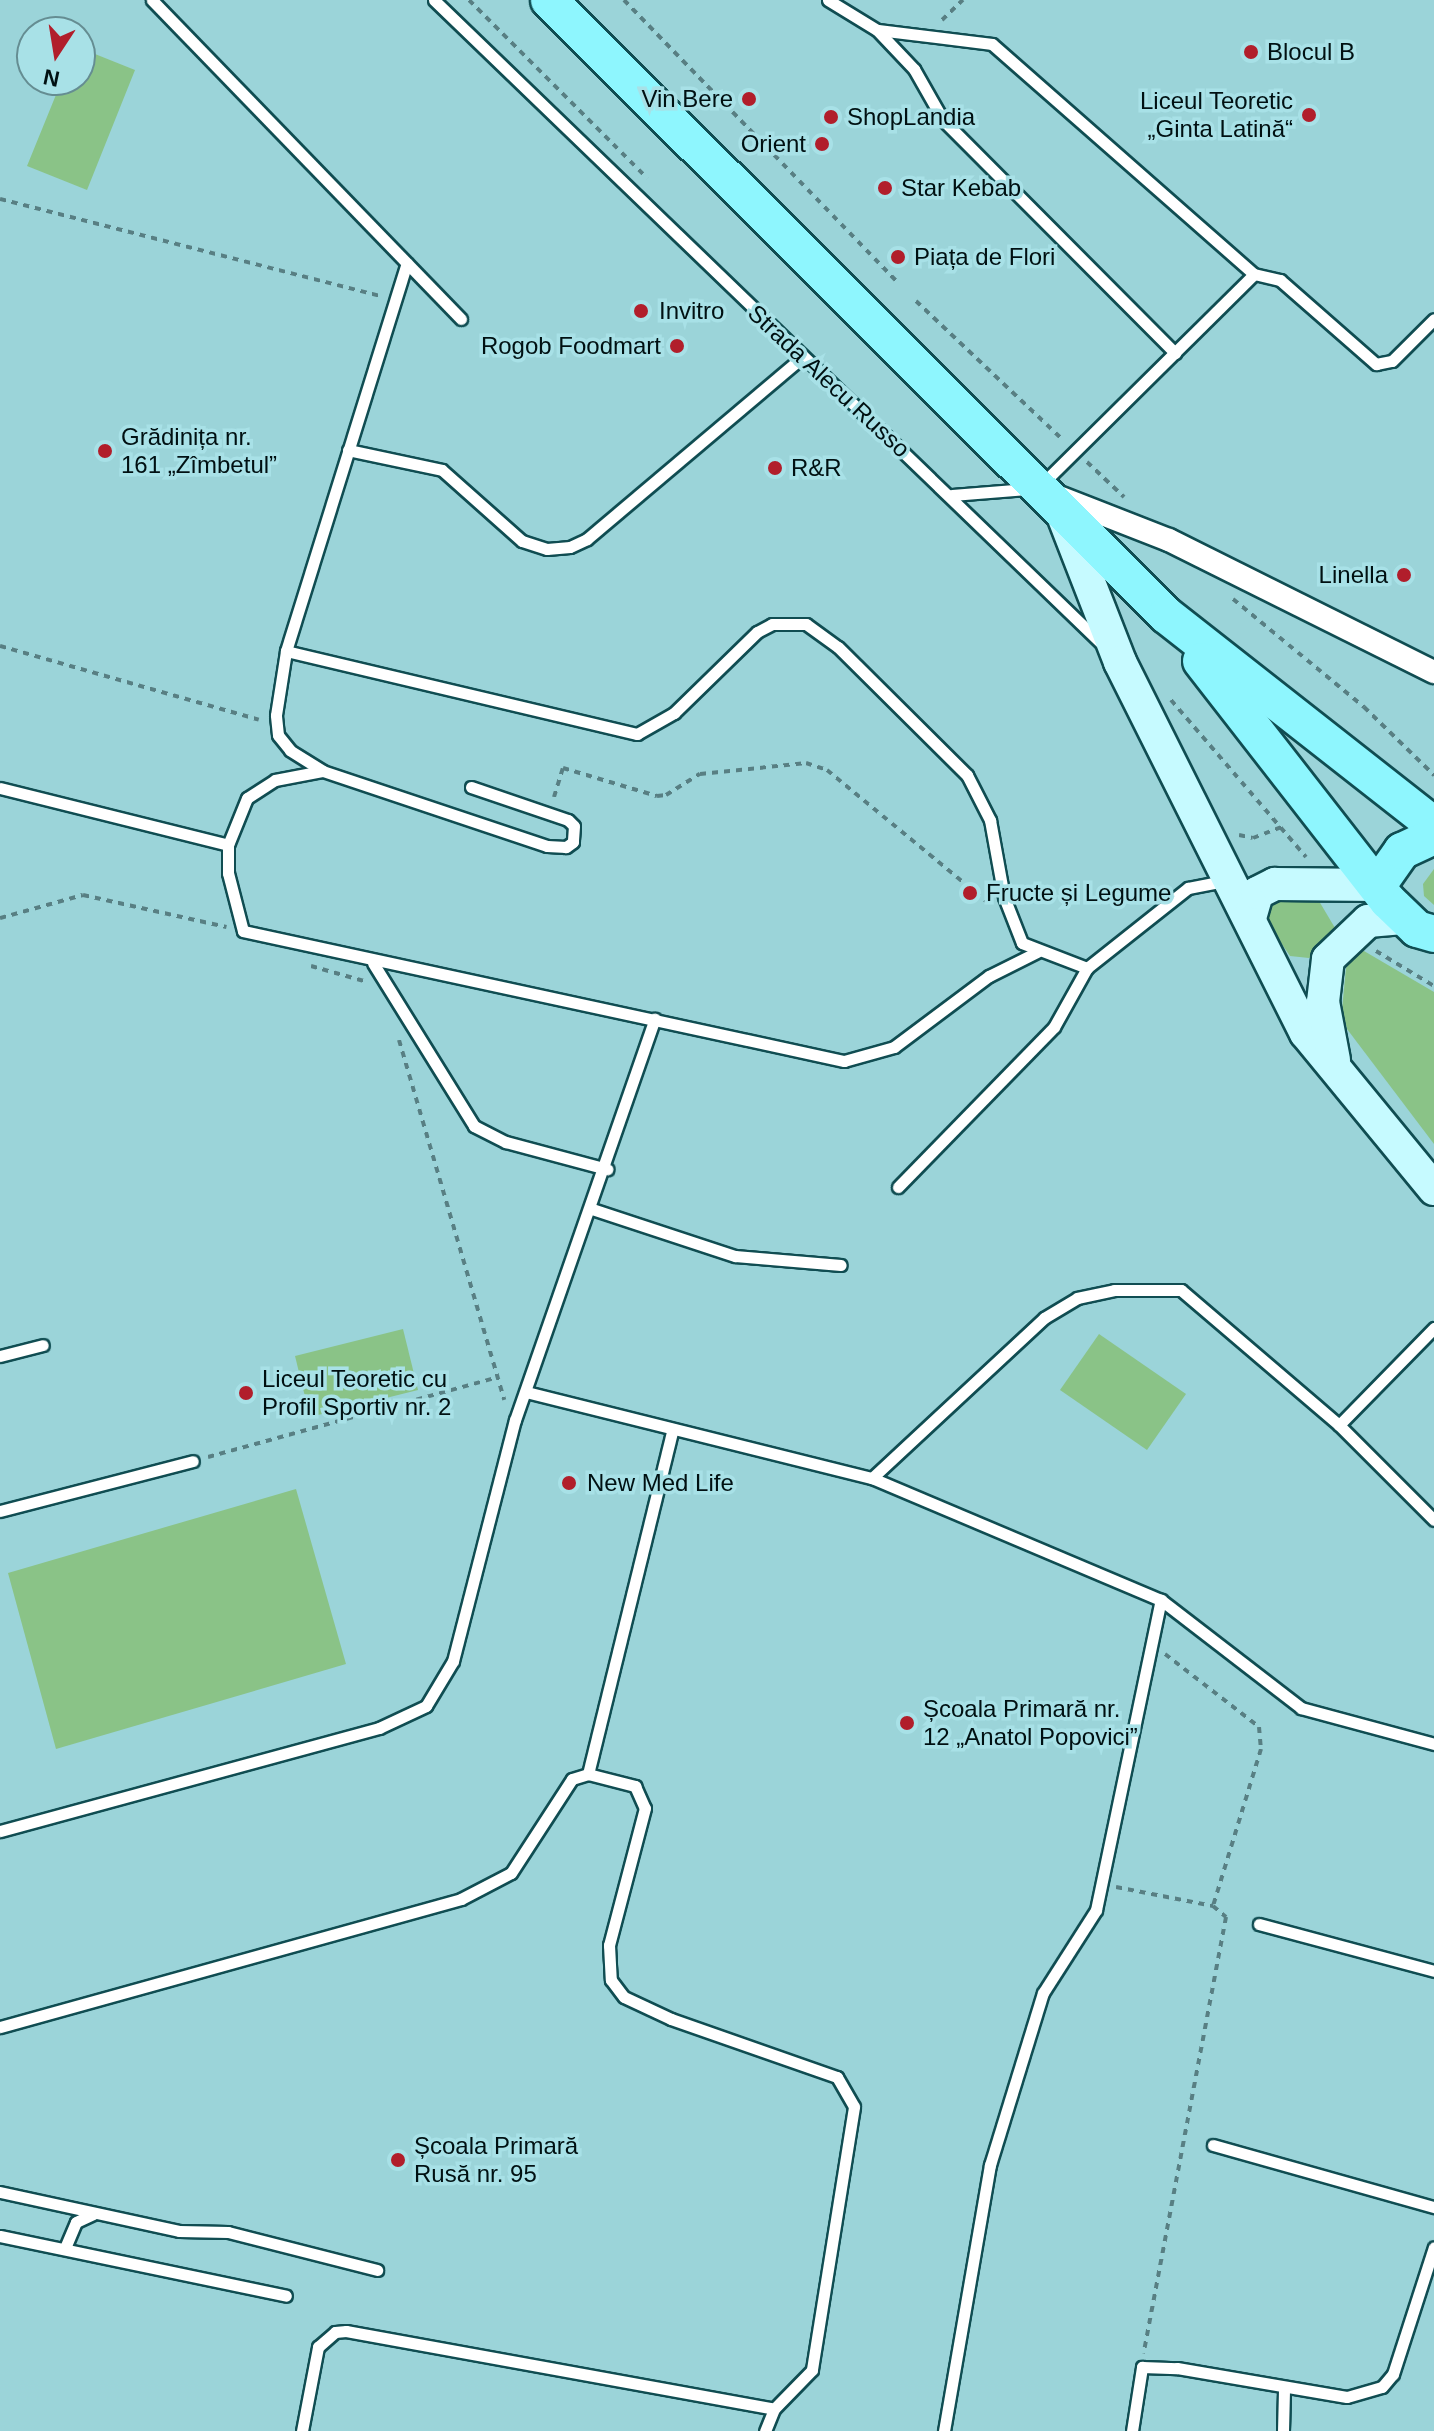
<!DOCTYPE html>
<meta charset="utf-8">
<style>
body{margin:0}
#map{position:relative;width:1434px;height:2431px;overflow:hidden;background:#9bd4d9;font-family:Arial,sans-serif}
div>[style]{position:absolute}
.green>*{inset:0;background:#8ac387}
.path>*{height:4px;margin-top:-2px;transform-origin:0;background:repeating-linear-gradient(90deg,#587f83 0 6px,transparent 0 12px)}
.roads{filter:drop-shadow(2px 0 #104d52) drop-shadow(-2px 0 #104d52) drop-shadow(0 2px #104d52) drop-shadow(0 -2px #104d52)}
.lane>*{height:11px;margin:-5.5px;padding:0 5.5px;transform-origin:5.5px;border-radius:5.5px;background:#fff}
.street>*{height:22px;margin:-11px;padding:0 11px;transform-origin:11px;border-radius:11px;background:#fff}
.secondary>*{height:32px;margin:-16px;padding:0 16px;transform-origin:16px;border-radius:16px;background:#c6faff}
.primary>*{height:36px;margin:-18px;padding:0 18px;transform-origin:18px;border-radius:18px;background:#8ef6fe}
.dots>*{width:22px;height:22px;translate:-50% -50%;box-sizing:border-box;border:4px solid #a8e1e7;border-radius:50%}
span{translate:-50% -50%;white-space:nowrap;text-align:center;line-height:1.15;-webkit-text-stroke:7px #a8e1e7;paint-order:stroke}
.poi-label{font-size:24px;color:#001012}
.left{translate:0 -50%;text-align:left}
.right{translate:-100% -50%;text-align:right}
.street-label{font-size:24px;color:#001012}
.north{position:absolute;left:16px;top:16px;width:80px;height:80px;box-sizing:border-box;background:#a8e1e7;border:2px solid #658d92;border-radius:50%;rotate:192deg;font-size:22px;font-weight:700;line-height:32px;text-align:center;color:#001012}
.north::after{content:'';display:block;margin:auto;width:28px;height:36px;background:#b11e2b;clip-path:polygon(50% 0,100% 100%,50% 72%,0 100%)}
</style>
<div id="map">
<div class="green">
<i style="clip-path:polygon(80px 48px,135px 70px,87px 190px,27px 166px,62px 80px,80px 80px)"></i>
<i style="clip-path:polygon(1434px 869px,1434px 905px,1424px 896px,1423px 884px)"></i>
<i style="clip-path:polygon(1316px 896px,1335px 928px,1318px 952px,1309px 958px,1290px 956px,1264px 918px,1267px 897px)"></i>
<i style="clip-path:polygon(1364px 951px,1434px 992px,1434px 1144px,1347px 1029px,1342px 1010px,1346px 968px,1357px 952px)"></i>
<i style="clip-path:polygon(403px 1329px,418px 1390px,310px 1417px,295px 1356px)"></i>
<i style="clip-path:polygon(1099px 1334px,1186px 1394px,1147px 1450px,1060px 1390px)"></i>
<i style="clip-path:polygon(296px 1489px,346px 1664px,56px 1749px,8px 1573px)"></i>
</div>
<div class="path">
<i style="left:469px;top:0;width:252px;rotate:45deg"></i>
<i style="left:624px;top:0;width:392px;rotate:45.9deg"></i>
<i style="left:942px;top:20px;width:29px;rotate:-44deg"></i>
<i style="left:0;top:199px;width:393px;rotate:14.3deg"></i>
<i style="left:916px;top:301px;width:202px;rotate:43.4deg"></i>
<i style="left:1087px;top:462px;width:51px;rotate:43.4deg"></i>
<i style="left:1233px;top:599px;width:170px;rotate:39.5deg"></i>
<i style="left:1364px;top:707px;width:98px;rotate:44.2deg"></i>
<i style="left:0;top:646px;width:269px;rotate:15.9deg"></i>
<i style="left:1171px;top:700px;width:207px;rotate:49.3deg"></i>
<i style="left:554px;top:797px;width:30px;rotate:-73deg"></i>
<i style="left:563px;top:768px;width:98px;rotate:16.6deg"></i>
<i style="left:657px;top:796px;width:9px;rotate:-6deg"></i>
<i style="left:666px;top:795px;width:40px;rotate:-32deg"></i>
<i style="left:700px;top:774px;width:107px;rotate:-5.9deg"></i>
<i style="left:806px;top:763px;width:22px;rotate:18deg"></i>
<i style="left:827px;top:770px;width:206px;rotate:39.5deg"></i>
<i style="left:1239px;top:835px;width:14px;rotate:12deg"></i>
<i style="left:1253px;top:838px;width:31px;rotate:-21deg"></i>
<i style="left:0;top:918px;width:86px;rotate:-15.5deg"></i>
<i style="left:83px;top:895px;width:147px;rotate:12.6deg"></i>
<i style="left:1376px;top:951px;width:68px;rotate:31.1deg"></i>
<i style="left:311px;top:966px;width:55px;rotate:15.8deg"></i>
<i style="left:399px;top:1040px;width:375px;rotate:73.7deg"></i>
<i style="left:208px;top:1457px;width:298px;rotate:-15.4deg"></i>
<i style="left:1165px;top:1654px;width:119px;rotate:37.8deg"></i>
<i style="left:1259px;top:1727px;width:22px;rotate:85deg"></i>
<i style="left:1261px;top:1749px;width:164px;rotate:107deg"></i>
<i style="left:1116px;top:1887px;width:99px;rotate:11.1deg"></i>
<i style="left:1213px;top:1906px;width:17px;rotate:40deg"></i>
<i style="left:1226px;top:1917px;width:444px;rotate:100.7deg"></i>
</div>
<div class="roads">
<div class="lane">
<i style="left:152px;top:0;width:444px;rotate:45.9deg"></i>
<i style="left:434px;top:0;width:925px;rotate:43.95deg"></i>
<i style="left:828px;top:0;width:57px;rotate:31.5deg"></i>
<i style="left:877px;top:30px;width:54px;rotate:46.5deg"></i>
<i style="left:914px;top:69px;width:59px;rotate:60.4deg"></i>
<i style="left:943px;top:120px;width:329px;rotate:45.1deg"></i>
<i style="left:878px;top:30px;width:115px;rotate:7deg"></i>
<i style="left:992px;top:44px;width:349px;rotate:41.3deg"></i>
<i style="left:348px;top:450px;width:96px;rotate:12deg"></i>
<i style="left:442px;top:470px;width:107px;rotate:41.6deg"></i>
<i style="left:522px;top:541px;width:26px;rotate:18deg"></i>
<i style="left:547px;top:549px;width:23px;rotate:-5deg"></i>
<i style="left:570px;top:547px;width:19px;rotate:-25deg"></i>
<i style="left:587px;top:539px;width:280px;rotate:-40.2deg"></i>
<i style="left:1042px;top:484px;width:298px;rotate:-44.7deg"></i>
<i style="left:1254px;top:274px;width:27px;rotate:13deg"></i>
<i style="left:1280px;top:280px;width:128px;rotate:41.2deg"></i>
<i style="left:1376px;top:364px;width:16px;rotate:-11deg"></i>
<i style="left:1392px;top:361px;width:59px;rotate:-45deg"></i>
<i style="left:952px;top:495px;width:75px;rotate:-4.6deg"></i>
<i style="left:286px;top:651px;width:406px;rotate:-72.7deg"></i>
<i style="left:322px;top:771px;width:48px;rotate:169.2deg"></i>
<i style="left:275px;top:780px;width:33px;rotate:147deg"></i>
<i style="left:247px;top:798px;width:51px;rotate:112deg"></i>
<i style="left:228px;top:845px;width:28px;rotate:90deg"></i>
<i style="left:228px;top:873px;width:60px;rotate:75.5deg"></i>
<i style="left:243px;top:931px;width:615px;rotate:12.21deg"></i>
<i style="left:844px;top:1061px;width:52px;rotate:-15.6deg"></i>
<i style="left:894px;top:1047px;width:119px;rotate:-36.8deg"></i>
<i style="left:989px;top:976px;width:54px;rotate:-26.6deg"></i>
<i style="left:471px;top:787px;width:102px;rotate:18.8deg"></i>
<i style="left:568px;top:820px;width:8px;rotate:45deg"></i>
<i style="left:574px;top:826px;width:16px;rotate:94deg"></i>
<i style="left:573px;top:842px;width:9px;rotate:144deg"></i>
<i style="left:566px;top:847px;width:19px;rotate:-177deg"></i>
<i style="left:547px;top:846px;width:236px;rotate:-161.5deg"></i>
<i style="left:323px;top:771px;width:39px;rotate:-148deg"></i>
<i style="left:290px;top:750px;width:19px;rotate:-129deg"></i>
<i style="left:278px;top:735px;width:20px;rotate:-96deg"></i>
<i style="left:276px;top:715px;width:65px;rotate:-81.1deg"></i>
<i style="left:286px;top:651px;width:361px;rotate:13.3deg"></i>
<i style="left:637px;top:734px;width:43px;rotate:-29.6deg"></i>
<i style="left:674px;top:713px;width:116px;rotate:-44.3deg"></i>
<i style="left:757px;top:632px;width:17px;rotate:-28deg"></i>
<i style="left:772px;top:624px;width:34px"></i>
<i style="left:806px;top:624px;width:39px;rotate:36deg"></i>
<i style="left:838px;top:647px;width:182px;rotate:44.8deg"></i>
<i style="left:967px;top:775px;width:51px;rotate:62.9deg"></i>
<i style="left:990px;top:820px;width:78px;rotate:79.7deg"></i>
<i style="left:1004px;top:897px;width:49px;rotate:68.6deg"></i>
<i style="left:1022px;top:943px;width:70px;rotate:21deg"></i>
<i style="left:0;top:788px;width:235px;rotate:14deg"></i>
<i style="left:373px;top:963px;width:192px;rotate:58.2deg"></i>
<i style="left:474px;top:1126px;width:36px;rotate:27deg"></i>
<i style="left:506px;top:1142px;width:105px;rotate:15deg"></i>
<i style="left:898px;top:1187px;width:223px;rotate:-45.7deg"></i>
<i style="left:1054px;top:1027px;width:68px;rotate:-60.8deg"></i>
<i style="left:1087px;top:968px;width:129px;rotate:-38.4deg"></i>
<i style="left:1188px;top:888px;width:38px;rotate:-11deg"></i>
<i style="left:592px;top:1209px;width:151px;rotate:18.2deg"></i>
<i style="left:735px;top:1256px;width:106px;rotate:4.9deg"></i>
<i style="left:0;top:1356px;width:44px;rotate:-14.3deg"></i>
<i style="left:526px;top:1392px;width:357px;rotate:14deg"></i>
<i style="left:872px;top:1478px;width:314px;rotate:22.9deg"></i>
<i style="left:1161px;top:1600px;width:177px;rotate:37.6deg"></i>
<i style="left:1301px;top:1708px;width:138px;rotate:15.1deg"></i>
<i style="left:1339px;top:1425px;width:134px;rotate:45deg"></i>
<i style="left:872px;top:1478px;width:235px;rotate:-42.9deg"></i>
<i style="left:1044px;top:1318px;width:39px;rotate:-31deg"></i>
<i style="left:1077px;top:1298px;width:38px;rotate:-12deg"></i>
<i style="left:1114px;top:1290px;width:67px"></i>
<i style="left:1181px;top:1290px;width:208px;rotate:40.5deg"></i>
<i style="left:1339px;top:1425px;width:136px;rotate:-45.6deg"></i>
<i style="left:0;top:1511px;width:199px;rotate:-14.5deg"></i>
<i style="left:588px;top:1774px;width:355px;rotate:-76.2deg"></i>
<i style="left:0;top:1831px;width:393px;rotate:-15.2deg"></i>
<i style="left:379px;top:1728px;width:52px;rotate:-25.1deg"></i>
<i style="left:426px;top:1706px;width:52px;rotate:-59deg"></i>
<i style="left:453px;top:1661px;width:249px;rotate:-75.6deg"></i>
<i style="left:515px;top:1420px;width:425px;rotate:-70.8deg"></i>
<i style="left:1259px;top:1924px;width:181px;rotate:15deg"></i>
<i style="left:0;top:2027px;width:478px;rotate:-15.5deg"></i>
<i style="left:461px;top:1899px;width:56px;rotate:-27.5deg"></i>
<i style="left:511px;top:1873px;width:112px;rotate:-57deg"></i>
<i style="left:572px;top:1779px;width:17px;rotate:-17deg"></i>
<i style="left:588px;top:1774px;width:49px;rotate:14.3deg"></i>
<i style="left:635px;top:1786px;width:24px;rotate:66deg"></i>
<i style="left:645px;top:1808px;width:142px;rotate:104.7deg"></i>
<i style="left:609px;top:1945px;width:35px;rotate:87deg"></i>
<i style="left:611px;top:1980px;width:21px;rotate:53deg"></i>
<i style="left:624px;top:1997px;width:52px;rotate:25.1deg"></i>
<i style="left:671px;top:2019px;width:176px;rotate:19.3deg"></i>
<i style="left:837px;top:2077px;width:34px;rotate:60deg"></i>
<i style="left:854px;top:2107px;width:266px;rotate:99.1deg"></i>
<i style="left:812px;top:2370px;width:54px;rotate:134.3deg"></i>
<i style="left:774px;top:2409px;width:24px;rotate:112deg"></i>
<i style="left:1213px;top:2145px;width:230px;rotate:15.7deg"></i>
<i style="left:0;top:2192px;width:183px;rotate:12.3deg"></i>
<i style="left:179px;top:2231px;width:49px;rotate:1.2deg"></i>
<i style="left:228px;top:2232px;width:154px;rotate:14.3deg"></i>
<i style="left:0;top:2236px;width:292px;rotate:11.8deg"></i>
<i style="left:65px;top:2248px;width:28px;rotate:-67deg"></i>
<i style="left:76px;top:2222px;width:19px;rotate:-25deg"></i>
<i style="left:302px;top:2431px;width:86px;rotate:-79.2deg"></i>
<i style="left:318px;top:2347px;width:23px;rotate:-41deg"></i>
<i style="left:335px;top:2332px;width:11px;rotate:-5deg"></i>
<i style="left:346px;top:2331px;width:435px;rotate:10.3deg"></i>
<i style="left:944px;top:2431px;width:270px;rotate:-80.2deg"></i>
<i style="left:990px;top:2165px;width:180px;rotate:-72.9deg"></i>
<i style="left:1043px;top:1993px;width:98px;rotate:-57.4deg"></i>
<i style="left:1096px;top:1910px;width:317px;rotate:-78.2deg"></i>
<i style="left:1132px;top:2431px;width:65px;rotate:-81.1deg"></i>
<i style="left:1142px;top:2367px;width:35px;rotate:2deg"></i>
<i style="left:1177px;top:2368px;width:172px;rotate:9.7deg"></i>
<i style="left:1347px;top:2397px;width:36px;rotate:-16deg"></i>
<i style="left:1382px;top:2387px;width:17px;rotate:-50deg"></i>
<i style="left:1393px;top:2374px;width:133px;rotate:-72.1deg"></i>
<i style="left:1283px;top:2431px;width:41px;rotate:-88.6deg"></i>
</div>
<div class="street">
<i style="left:1051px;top:494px;width:127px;rotate:21.3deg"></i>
<i style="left:1169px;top:540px;width:296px;rotate:26.5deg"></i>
</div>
<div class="secondary">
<i style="left:1062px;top:513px;width:160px;rotate:68.7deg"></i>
<i style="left:1120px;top:662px;width:415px;rotate:63.4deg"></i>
<i style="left:1306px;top:1033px;width:202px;rotate:50.6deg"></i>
<i style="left:1250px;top:918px;width:26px;rotate:-74deg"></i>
<i style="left:1257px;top:893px;width:20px;rotate:-27deg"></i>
<i style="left:1275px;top:884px;width:103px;rotate:0.6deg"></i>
<i style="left:1334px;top:1060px;width:59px;rotate:-100.7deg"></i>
<i style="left:1323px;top:1002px;width:43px;rotate:-83.4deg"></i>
<i style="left:1328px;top:959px;width:55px;rotate:-43.5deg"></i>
<i style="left:1368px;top:921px;width:35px;rotate:-5deg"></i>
</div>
<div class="primary">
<i style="left:549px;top:0;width:871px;rotate:44.91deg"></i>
<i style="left:1166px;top:615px;width:340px;rotate:38.1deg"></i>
<i style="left:1201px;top:661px;width:304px;rotate:52.1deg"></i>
<i style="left:1388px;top:901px;width:40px;rotate:44deg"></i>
<i style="left:1417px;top:929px;width:18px;rotate:16deg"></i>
<i style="left:1378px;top:885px;width:42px;rotate:-54.8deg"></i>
<i style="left:1402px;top:851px;width:35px;rotate:-25deg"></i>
</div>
</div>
<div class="dots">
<i style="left:1251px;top:52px;background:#b11e2b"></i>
<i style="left:749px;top:99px;background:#b11e2b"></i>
<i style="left:1309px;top:115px;background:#b11e2b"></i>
<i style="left:831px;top:117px;background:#b11e2b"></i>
<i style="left:822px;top:144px;background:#b11e2b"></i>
<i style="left:885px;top:188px;background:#b11e2b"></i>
<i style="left:898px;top:257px;background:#b11e2b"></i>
<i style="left:641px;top:311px;background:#b11e2b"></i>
<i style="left:677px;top:346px;background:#b11e2b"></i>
<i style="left:105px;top:451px;background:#b11e2b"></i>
<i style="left:775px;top:468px;background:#b11e2b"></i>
<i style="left:1404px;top:575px;background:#b11e2b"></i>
<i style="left:970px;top:893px;background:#b11e2b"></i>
<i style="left:246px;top:1393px;background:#b11e2b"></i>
<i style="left:569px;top:1483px;background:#b11e2b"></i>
<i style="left:907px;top:1723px;background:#b11e2b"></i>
<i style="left:398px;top:2160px;background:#b11e2b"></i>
</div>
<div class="poi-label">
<span class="left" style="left:1267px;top:52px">Blocul B</span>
<span class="right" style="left:733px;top:99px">Vin Bere</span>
<span class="right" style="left:1293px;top:115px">Liceul Teoretic<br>„Ginta Latină“</span>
<span class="left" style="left:847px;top:117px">ShopLandia</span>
<span class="right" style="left:806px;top:144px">Orient</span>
<span class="left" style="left:901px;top:188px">Star Kebab</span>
<span class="left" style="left:914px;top:257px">Piața de Flori</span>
<span class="left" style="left:659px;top:311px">Invitro</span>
<span class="right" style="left:661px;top:346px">Rogob Foodmart</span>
<span class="left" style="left:121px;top:451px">Grădinița nr.<br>161 „Zîmbetul”</span>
<span class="left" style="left:791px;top:468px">R&amp;R</span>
<span class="right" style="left:1388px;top:575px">Linella</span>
<span class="left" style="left:986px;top:893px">Fructe și Legume</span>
<span class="left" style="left:262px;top:1393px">Liceul Teoretic cu<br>Profil Sportiv nr. 2</span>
<span class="left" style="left:587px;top:1483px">New Med Life</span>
<span class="left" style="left:923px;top:1723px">Școala Primară nr.<br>12 „Anatol Popovici”</span>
<span class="left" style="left:414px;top:2160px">Școala Primară<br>Rusă nr. 95</span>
</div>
<div class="street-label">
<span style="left:829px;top:381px;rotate:43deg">Strada Alecu Russo</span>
</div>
<div class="north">N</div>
</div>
